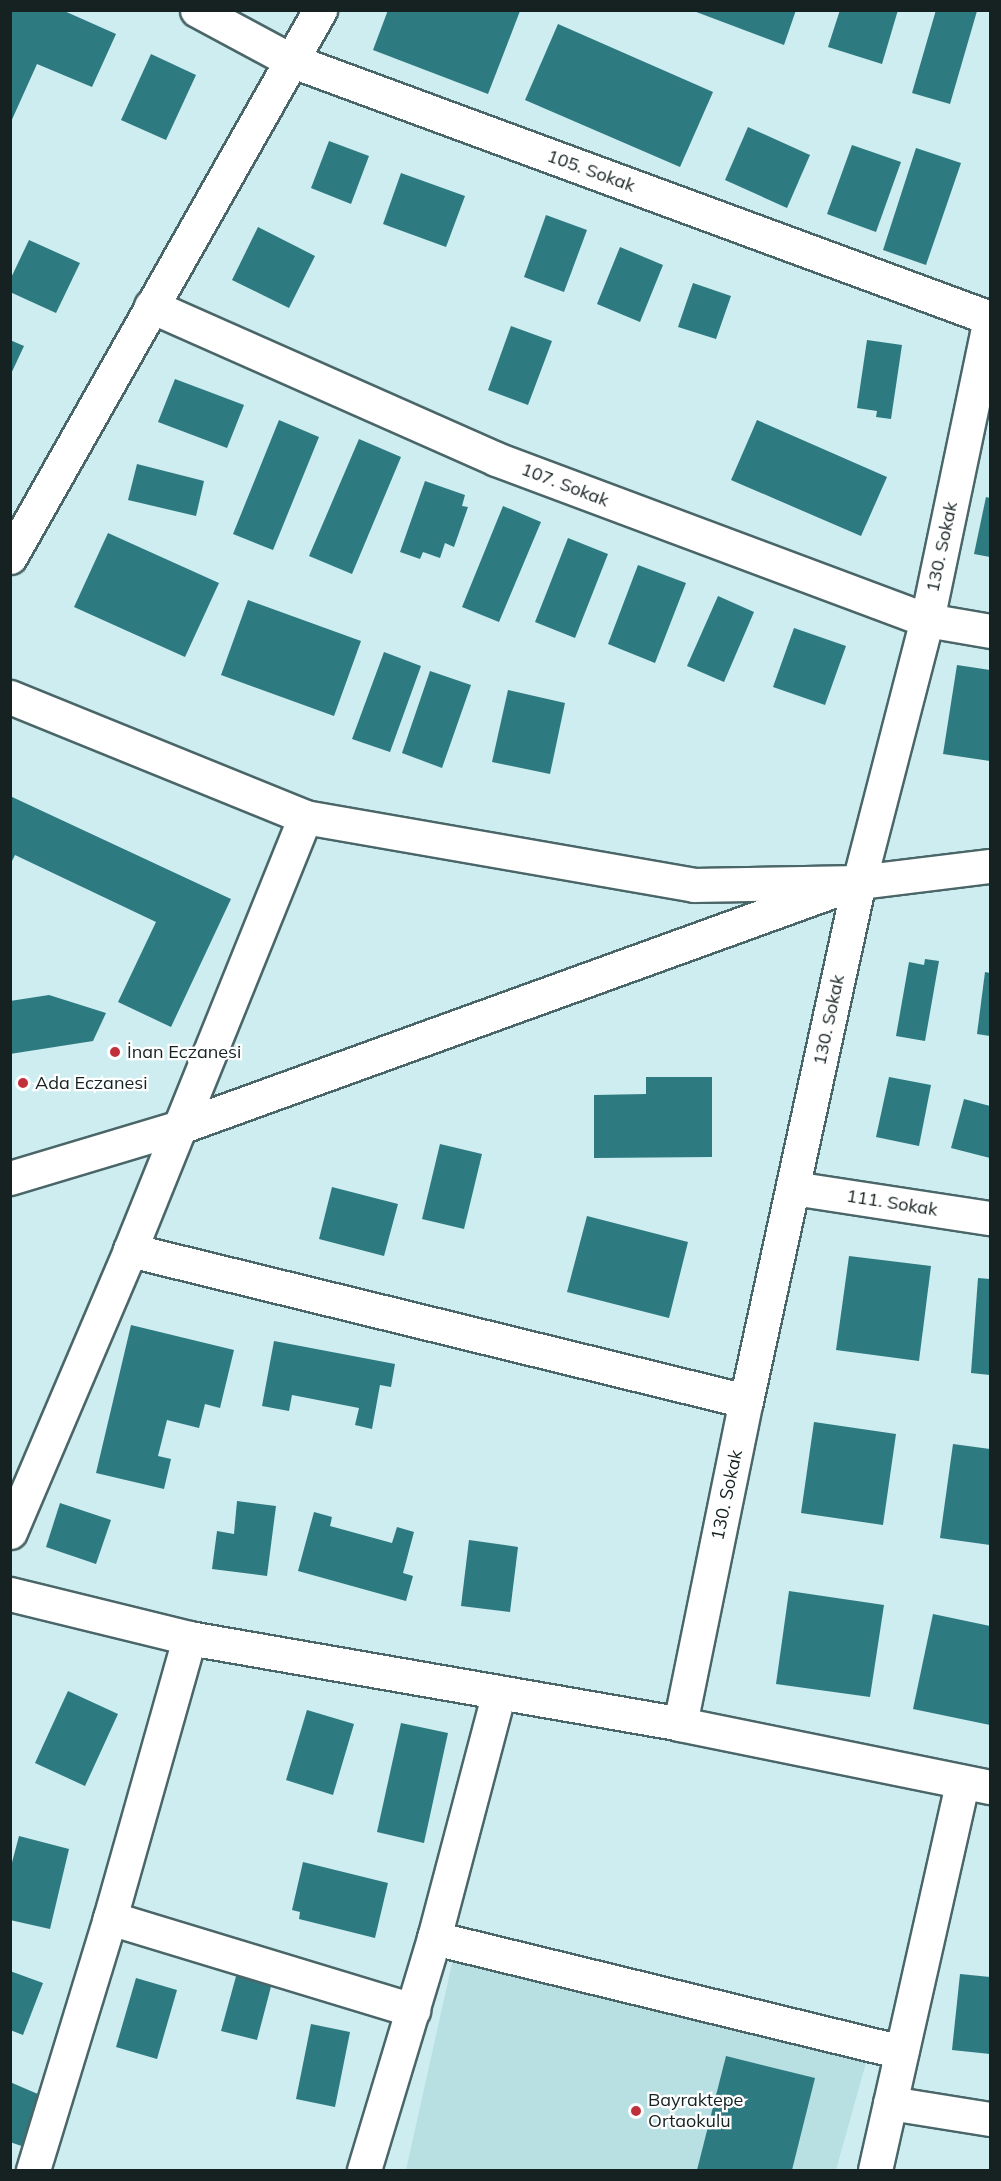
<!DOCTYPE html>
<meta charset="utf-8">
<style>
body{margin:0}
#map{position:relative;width:1001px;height:2181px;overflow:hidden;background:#ceedf0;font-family:Mulish,sans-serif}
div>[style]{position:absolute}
.built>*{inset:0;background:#b8e0e3}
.building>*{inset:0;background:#2d7a80}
.roads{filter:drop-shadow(2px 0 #4a6668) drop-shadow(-2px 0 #4a6668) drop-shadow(0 2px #4a6668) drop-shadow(0 -2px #4a6668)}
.minor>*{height:33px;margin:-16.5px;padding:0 16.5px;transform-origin:16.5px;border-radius:16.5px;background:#fff}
.dots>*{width:16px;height:16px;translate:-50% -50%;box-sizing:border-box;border:3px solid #fff;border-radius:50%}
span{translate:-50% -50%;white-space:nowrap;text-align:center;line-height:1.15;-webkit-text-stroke:4.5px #fff;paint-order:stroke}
.street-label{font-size:18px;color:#162122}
.poi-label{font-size:18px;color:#162122}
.left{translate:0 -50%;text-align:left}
.frame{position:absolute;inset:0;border:12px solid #162122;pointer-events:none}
</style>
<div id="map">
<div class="built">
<i style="clip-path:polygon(455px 1950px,869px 2052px,836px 2170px,406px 2170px)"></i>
</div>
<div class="building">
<i style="clip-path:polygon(10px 10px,62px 10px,116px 34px,92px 87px,37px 64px,10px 124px)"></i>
<i style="clip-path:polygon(388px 10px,519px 10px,520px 11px,488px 94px,373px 50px)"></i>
<i style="clip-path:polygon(691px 10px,796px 10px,784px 45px)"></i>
<i style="clip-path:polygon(840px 10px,898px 10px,882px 64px,828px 47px)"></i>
<i style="clip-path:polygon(936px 10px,977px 11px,950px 104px,912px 93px)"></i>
<i style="clip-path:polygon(558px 24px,713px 92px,680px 167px,525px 100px)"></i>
<i style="clip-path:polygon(151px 54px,196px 75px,166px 140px,121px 120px)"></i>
<i style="clip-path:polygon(748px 127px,810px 155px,787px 208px,725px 180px)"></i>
<i style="clip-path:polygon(329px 141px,369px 156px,351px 204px,311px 188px)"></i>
<i style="clip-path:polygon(852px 145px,901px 162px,876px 232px,827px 214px)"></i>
<i style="clip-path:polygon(916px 148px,961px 163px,926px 265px,883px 250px)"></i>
<i style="clip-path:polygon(401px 173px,465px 196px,446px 247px,383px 224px)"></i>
<i style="clip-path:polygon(546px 215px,587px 230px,564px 292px,524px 277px)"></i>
<i style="clip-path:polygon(258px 227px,315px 256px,289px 308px,232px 280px)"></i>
<i style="clip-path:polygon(29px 240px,80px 263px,56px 313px,10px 292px,10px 280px)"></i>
<i style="clip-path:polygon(620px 247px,663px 265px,640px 322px,597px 304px)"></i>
<i style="clip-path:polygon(693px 283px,731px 296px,716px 339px,678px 327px)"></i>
<i style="clip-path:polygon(511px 326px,552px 341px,528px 405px,488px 390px)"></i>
<i style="clip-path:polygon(10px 340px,24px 346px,10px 376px)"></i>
<i style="clip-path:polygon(867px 340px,902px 345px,891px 419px,876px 417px,877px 411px,857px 408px)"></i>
<i style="clip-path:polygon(175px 379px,244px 405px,227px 448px,158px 422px)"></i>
<i style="clip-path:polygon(279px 420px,319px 437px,273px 550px,233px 534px)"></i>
<i style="clip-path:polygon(757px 420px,887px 477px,861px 536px,731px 480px)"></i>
<i style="clip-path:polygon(359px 439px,401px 457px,352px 574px,309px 556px)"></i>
<i style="clip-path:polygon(137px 464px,204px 481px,196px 516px,128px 500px)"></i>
<i style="clip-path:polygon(425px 481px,465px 495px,462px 506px,468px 507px,454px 547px,445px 543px,440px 558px,423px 552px,420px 559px,400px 552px)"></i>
<i style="clip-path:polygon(986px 497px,990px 498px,990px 557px,974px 554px)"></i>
<i style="clip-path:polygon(503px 506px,541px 522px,499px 622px,462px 607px)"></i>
<i style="clip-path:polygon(108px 533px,219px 583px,185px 657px,74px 607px)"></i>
<i style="clip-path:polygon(568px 538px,608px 554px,575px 638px,535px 622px)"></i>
<i style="clip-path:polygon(638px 565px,686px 583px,655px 663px,608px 644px)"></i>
<i style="clip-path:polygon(718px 596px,754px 612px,724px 682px,687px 666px)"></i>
<i style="clip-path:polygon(248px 600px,361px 641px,334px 716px,221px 675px)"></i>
<i style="clip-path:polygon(794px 628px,846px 646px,825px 705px,773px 687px)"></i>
<i style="clip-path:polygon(384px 652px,421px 666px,390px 752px,352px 739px)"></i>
<i style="clip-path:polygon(957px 665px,990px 670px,990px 761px,943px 754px)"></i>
<i style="clip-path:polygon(430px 671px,471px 685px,442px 768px,402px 753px)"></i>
<i style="clip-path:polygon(508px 690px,565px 703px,550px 774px,492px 762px)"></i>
<i style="clip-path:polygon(10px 796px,231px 899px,171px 1027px,118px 1002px,156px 922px,15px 855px,10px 865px)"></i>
<i style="clip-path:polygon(925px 959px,939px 961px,925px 1041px,896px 1036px,909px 962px,924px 965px)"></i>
<i style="clip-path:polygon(985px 972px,990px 973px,990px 1036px,977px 1034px)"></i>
<i style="clip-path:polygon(49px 995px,106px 1013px,93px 1041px,10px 1054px,10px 1001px)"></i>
<i style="clip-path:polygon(646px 1077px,712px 1077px,712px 1157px,594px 1158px,594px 1095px,646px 1094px)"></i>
<i style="clip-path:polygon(889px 1077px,931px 1085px,919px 1146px,876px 1137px)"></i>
<i style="clip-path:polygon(964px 1099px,990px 1106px,990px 1158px,951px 1148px)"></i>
<i style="clip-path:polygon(440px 1144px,482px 1154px,464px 1229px,422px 1219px)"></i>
<i style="clip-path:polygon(332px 1187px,398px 1204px,384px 1256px,319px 1239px)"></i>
<i style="clip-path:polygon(587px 1216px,688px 1242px,669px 1318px,567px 1292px)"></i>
<i style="clip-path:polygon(849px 1256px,931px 1266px,919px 1361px,836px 1350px)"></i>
<i style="clip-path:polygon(978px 1278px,990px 1279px,990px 1375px,971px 1373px)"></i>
<i style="clip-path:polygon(131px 1325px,234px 1350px,220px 1408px,205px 1404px,199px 1428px,167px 1420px,158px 1456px,171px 1459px,164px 1489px,96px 1473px)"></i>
<i style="clip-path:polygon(274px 1341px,395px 1364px,391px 1387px,380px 1385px,372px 1429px,355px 1425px,359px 1408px,292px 1395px,289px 1411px,262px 1406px)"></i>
<i style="clip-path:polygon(814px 1422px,896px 1434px,883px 1525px,801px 1513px)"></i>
<i style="clip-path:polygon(953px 1444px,990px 1449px,990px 1545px,940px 1538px)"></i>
<i style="clip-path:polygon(237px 1501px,276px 1506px,267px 1576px,212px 1569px,217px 1531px,234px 1534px)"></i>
<i style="clip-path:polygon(60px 1503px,111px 1520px,96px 1564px,46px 1547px)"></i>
<i style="clip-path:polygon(314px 1512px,332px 1517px,330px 1526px,392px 1543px,397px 1527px,414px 1532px,403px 1573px,413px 1576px,406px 1601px,298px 1571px)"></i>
<i style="clip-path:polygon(469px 1540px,518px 1547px,510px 1612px,461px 1606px)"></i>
<i style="clip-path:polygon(789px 1591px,884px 1605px,870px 1697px,776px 1684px)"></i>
<i style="clip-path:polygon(933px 1614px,990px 1626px,990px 1725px,913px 1709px)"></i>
<i style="clip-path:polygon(68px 1691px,118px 1714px,85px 1786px,35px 1763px)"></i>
<i style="clip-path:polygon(307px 1710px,354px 1724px,333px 1795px,286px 1780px)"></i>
<i style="clip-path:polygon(401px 1723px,448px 1733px,424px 1843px,377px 1832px)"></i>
<i style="clip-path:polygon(19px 1836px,69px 1849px,50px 1929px,10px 1920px,10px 1870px)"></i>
<i style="clip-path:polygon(303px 1862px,388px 1883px,375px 1938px,299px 1919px,300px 1912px,292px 1910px)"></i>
<i style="clip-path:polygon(238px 1969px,273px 1979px,257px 2040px,221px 2031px)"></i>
<i style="clip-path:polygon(10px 1971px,43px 1983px,23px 2035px,10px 2030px)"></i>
<i style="clip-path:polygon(960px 1974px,990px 1977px,990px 2054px,952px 2050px)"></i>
<i style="clip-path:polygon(136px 1978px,177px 1990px,157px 2059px,116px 2047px)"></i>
<i style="clip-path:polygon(311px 2024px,350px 2032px,335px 2107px,296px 2099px)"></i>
<i style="clip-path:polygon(726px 2056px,815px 2078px,792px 2170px,697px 2170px)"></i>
<i style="clip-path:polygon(10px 2082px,54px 2101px,33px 2150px,10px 2142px)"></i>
</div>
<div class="roads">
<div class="minor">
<i style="left:197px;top:10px;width:106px;rotate:28.3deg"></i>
<i style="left:290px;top:60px;width:746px;rotate:20.23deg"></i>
<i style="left:151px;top:306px;width:377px;rotate:23.9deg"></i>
<i style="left:496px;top:459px;width:460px;rotate:20.5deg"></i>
<i style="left:927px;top:620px;width:64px;rotate:9.9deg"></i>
<i style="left:10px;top:557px;width:629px;rotate:-60.46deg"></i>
<i style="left:10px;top:697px;width:318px;rotate:22.1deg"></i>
<i style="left:305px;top:817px;width:394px;rotate:9.9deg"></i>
<i style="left:693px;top:885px;width:166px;rotate:-1deg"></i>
<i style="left:859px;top:882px;width:132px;rotate:-7deg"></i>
<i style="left:10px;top:1178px;width:174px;rotate:-16.7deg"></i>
<i style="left:177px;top:1128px;width:700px;rotate:-19.89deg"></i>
<i style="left:793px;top:1188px;width:199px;rotate:8.7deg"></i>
<i style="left:130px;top:1250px;width:634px;rotate:13.77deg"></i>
<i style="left:10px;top:1532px;width:306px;rotate:-66.9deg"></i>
<i style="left:130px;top:1250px;width:467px;rotate:-68deg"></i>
<i style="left:10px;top:1594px;width:184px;rotate:13.8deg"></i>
<i style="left:189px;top:1638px;width:498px;rotate:9.9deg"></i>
<i style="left:680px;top:1724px;width:316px;rotate:11.5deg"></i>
<i style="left:680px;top:1724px;width:330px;rotate:-78.5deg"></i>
<i style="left:746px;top:1401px;width:531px;rotate:-77.72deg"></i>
<i style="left:859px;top:882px;width:271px;rotate:-75.5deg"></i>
<i style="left:927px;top:620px;width:308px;rotate:-78.2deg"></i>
<i style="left:110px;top:1918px;width:317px;rotate:16.9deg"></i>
<i style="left:434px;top:1938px;width:481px;rotate:13.7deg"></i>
<i style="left:890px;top:2103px;width:101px;rotate:9.1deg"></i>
<i style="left:33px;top:2170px;width:264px;rotate:-73deg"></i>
<i style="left:110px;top:1918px;width:291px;rotate:-74.2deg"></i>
<i style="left:364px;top:2170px;width:242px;rotate:-73.2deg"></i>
<i style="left:434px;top:1938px;width:254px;rotate:-75.2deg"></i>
<i style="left:875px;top:2170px;width:397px;rotate:-77.3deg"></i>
</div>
</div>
<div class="dots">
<i style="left:115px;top:1052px;background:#c1313b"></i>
<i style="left:23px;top:1083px;background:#c1313b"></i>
<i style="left:636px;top:2111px;background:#c1313b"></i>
</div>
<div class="street-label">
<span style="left:591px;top:171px;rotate:20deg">105. Sokak</span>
<span style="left:565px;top:485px;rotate:21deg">107. Sokak</span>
<span style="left:942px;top:547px;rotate:-78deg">130. Sokak</span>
<span style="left:829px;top:1020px;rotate:-78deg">130. Sokak</span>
<span style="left:892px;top:1203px;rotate:9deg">111. Sokak</span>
<span style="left:727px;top:1495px;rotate:-78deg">130. Sokak</span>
</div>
<div class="poi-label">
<span class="left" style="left:127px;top:1052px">İnan Eczanesi</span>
<span class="left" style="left:35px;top:1083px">Ada Eczanesi</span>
<span class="left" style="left:648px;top:2111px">Bayraktepe<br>Ortaokulu</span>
</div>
<div class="frame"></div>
</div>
